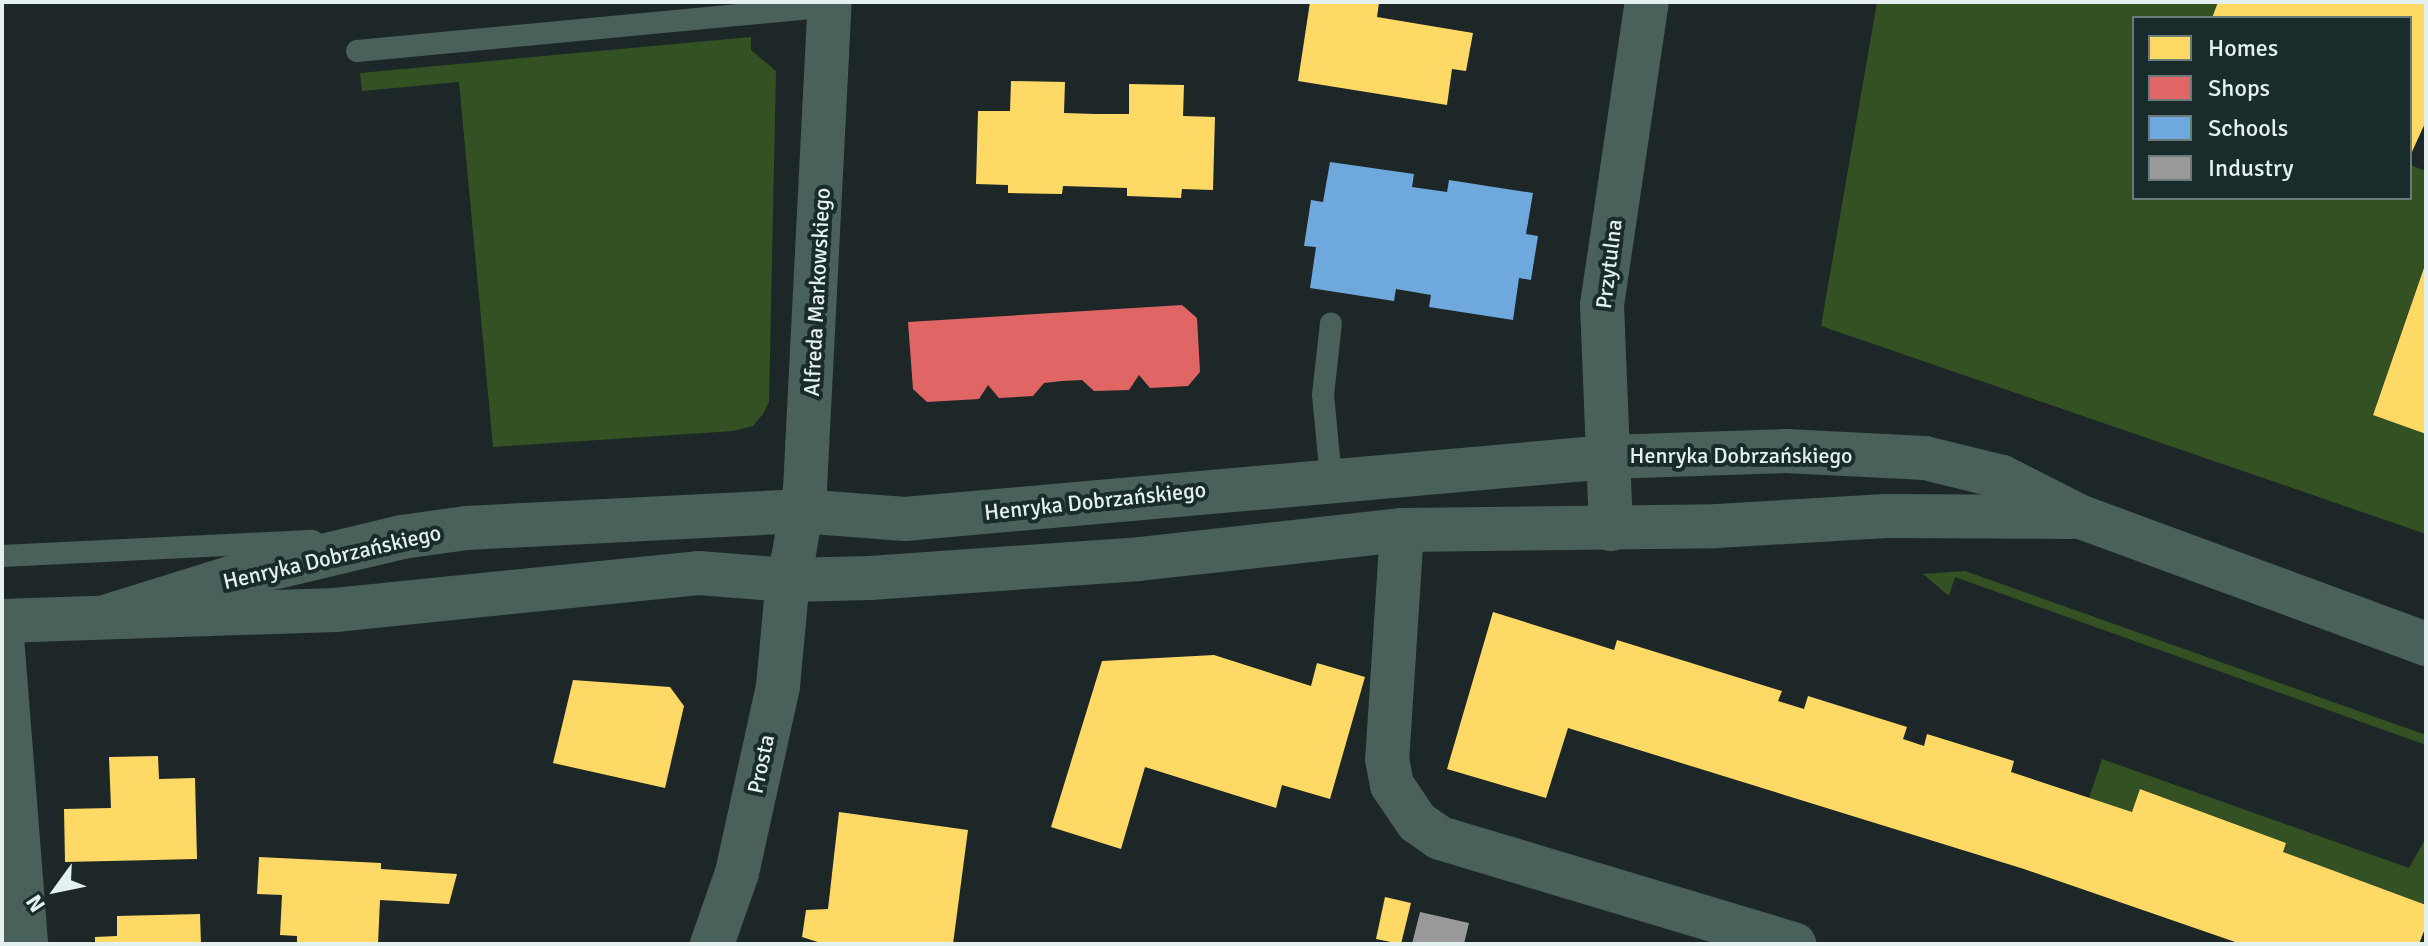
<!DOCTYPE html>
<meta charset="utf-8">
<style>
body{margin:0}
#map{position:relative;width:2428px;height:946px;overflow:hidden;background:#1d2727;font-family:Signika,sans-serif}
div>[style]{position:absolute}
.green>*{inset:0;background:#335123}
.homes>*{inset:0;background:#ffd966}
.shops>*{inset:0;background:#e06666}
.schools>*{inset:0;background:#6fa8dc}
.industry>*{inset:0;background:#999}
.service>*{height:22px;margin:-11px;padding:0 11px;transform-origin:11px;border-radius:11px;background:#49605b}
.minor>*{height:44px;margin:-22px;padding:0 22px;transform-origin:22px;border-radius:22px;background:#49605b}
.tertiary>*{height:44px;margin:-22px;padding:0 22px;transform-origin:22px;border-radius:22px;background:#49605b}
span{translate:-50% -50%;white-space:nowrap;text-align:center;line-height:1.15;-webkit-text-stroke:8px #192b2b;paint-order:stroke}
.street-label{font-size:22px;color:#e5f0f1}
.frame{position:absolute;inset:0;border:4px solid #e5f0f1;pointer-events:none}
.legend{position:absolute;left:2132px;top:16px;width:280px;height:184px;box-sizing:border-box;background:#192b2b;border:2px solid #6b7a7a;margin:0;padding:10px 14px;list-style:none;font-size:24px;color:#e5f0f1}
.legend li{display:flex;align-items:center;gap:16px;height:40px}
.legend b{width:40px;border:2px solid #6b7a7a}
.north{position:absolute;left:16px;top:850px;width:80px;height:80px;-webkit-text-stroke:6px #192b2b;paint-order:stroke;rotate:237deg;font-size:22px;font-weight:700;line-height:32px;text-align:center;color:#e5f0f1}
.north::after{content:'';display:block;margin:auto;width:28px;height:36px;background:#e5f0f1;clip-path:polygon(50% 0,100% 100%,50% 72%,0 100%)}
</style>
<div id="map">
<div class="green">
<i style="clip-path:polygon(1877px 2px,2218px 2px,2212px 18px,2134px 18px,2134px 198px,2410px 198px,2410px 165px,2426px 171px,2426px 261px,2373px 414px,2426px 434px,2426px 534px,1821px 326px)"></i>
<i style="clip-path:polygon(751px 37px,751px 50px,776px 71px,769px 402px,763px 414px,753px 426px,733px 431px,493px 447px,459px 82px,362px 91px,360px 73px)"></i>
<i style="clip-path:polygon(1965px 571px,2426px 735px,2426px 745px,1955px 577px,1949px 596px,1923px 574px)"></i>
<i style="clip-path:polygon(2102px 759px,2409px 868px,2426px 838px,2426px 905px,2283px 852px,2285px 843px,2141px 789px,2132px 812px,2089px 798px)"></i>
</div>
<div class="homes">
<i style="clip-path:polygon(1310px 2px,1379px 3px,1377px 17px,1473px 33px,1466px 71px,1452px 69px,1447px 105px,1298px 81px)"></i>
<i style="clip-path:polygon(2218px 2px,2426px 4px,2426px 121px,2411px 154px,2410px 18px,2212px 18px)"></i>
<i style="clip-path:polygon(1011px 81px,1065px 82px,1064px 113px,1096px 114px,1129px 114px,1129px 84px,1184px 85px,1183px 116px,1215px 117px,1213px 190px,1182px 189px,1181px 198px,1127px 196px,1127px 188px,1063px 186px,1062px 194px,1008px 193px,1008px 185px,976px 184px,978px 111px,1010px 111px)"></i>
<i style="clip-path:polygon(2426px 262px,2426px 434px,2373px 415px)"></i>
<i style="clip-path:polygon(1493px 612px,1614px 650px,1617px 640px,1782px 691px,1778px 701px,1804px 709px,1808px 696px,1907px 727px,1903px 739px,1924px 746px,1927px 734px,2014px 761px,2011px 772px,2132px 812px,2140px 789px,2286px 843px,2283px 852px,2426px 905px,2426px 926px,2419px 944px,2241px 944px,2024px 869px,1568px 728px,1546px 798px,1447px 769px)"></i>
<i style="clip-path:polygon(1214px 655px,1311px 686px,1317px 663px,1365px 677px,1330px 799px,1282px 785px,1276px 808px,1145px 767px,1121px 849px,1051px 827px,1102px 661px)"></i>
<i style="clip-path:polygon(573px 680px,670px 687px,684px 706px,665px 788px,553px 763px)"></i>
<i style="clip-path:polygon(158px 756px,159px 779px,195px 778px,197px 859px,65px 862px,64px 809px,111px 808px,109px 757px)"></i>
<i style="clip-path:polygon(839px 812px,968px 830px,953px 944px,824px 944px,802px 937px,806px 910px,828px 909px)"></i>
<i style="clip-path:polygon(259px 857px,381px 863px,381px 869px,457px 874px,449px 904px,380px 900px,378px 944px,297px 944px,297px 936px,280px 935px,282px 895px,257px 894px)"></i>
<i style="clip-path:polygon(1385px 897px,1411px 903px,1401px 944px,1376px 939px)"></i>
<i style="clip-path:polygon(200px 914px,201px 944px,95px 944px,95px 937px,117px 936px,117px 916px)"></i>
</div>
<div class="shops">
<i style="clip-path:polygon(1182px 305px,1197px 318px,1200px 372px,1188px 386px,1150px 388px,1139px 375px,1129px 390px,1094px 391px,1082px 380px,1062px 381px,1044px 383px,1033px 396px,999px 398px,988px 385px,979px 399px,927px 402px,913px 389px,908px 322px)"></i>
</div>
<div class="schools">
<i style="clip-path:polygon(1330px 162px,1414px 174px,1412px 187px,1447px 192px,1449px 180px,1533px 193px,1526px 234px,1538px 236px,1531px 280px,1519px 278px,1513px 320px,1429px 307px,1431px 295px,1396px 289px,1394px 301px,1310px 288px,1316px 247px,1304px 246px,1311px 200px,1323px 202px)"></i>
</div>
<div class="industry">
<i style="clip-path:polygon(1420px 912px,1469px 923px,1464px 944px,1412px 944px)"></i>
</div>
<div class="service">
<i style="left:357px;top:51px;width:475px;rotate:-5.4deg"></i>
<i style="left:1331px;top:479px;width:84px;rotate:-95.4deg"></i>
<i style="left:1323px;top:395px;width:72px;rotate:-83.7deg"></i>
<i style="left:2px;top:556px;width:311px;rotate:-2.8deg"></i>
</div>
<div class="minor">
<i style="left:1611px;top:529px;width:224px;rotate:-92.3deg"></i>
<i style="left:1602px;top:305px;width:306px;rotate:-81.6deg"></i>
<i style="left:1402px;top:530px;width:229px;rotate:93.7deg"></i>
<i style="left:1387px;top:759px;width:26px;rotate:79deg"></i>
<i style="left:1392px;top:785px;width:45px;rotate:56deg"></i>
<i style="left:1417px;top:822px;width:28px;rotate:35deg"></i>
<i style="left:1440px;top:838px;width:370px;rotate:16.7deg"></i>
<i style="left:2px;top:637px;width:308px;rotate:85.5deg"></i>
<i style="left:712px;top:944px;width:75px;rotate:-70.6deg"></i>
<i style="left:737px;top:873px;width:191px;rotate:-77.6deg"></i>
<i style="left:778px;top:686px;width:86px;rotate:-84.7deg"></i>
<i style="left:786px;top:600px;width:113px;rotate:-80.3deg"></i>
<i style="left:805px;top:489px;width:488px;rotate:-87.1deg"></i>
</div>
<div class="tertiary">
<i style="left:108px;top:616px;width:128px;rotate:-17.3deg"></i>
<i style="left:230px;top:578px;width:177px;rotate:-13.4deg"></i>
<i style="left:402px;top:537px;width:65px;rotate:-8deg"></i>
<i style="left:466px;top:528px;width:334px;rotate:-2.9deg"></i>
<i style="left:800px;top:511px;width:105px;rotate:4.4deg"></i>
<i style="left:905px;top:519px;width:706px;rotate:-5.04deg"></i>
<i style="left:1608px;top:457px;width:178px;rotate:-1.9deg"></i>
<i style="left:1786px;top:451px;width:139px;rotate:2.9deg"></i>
<i style="left:1925px;top:458px;width:79px;rotate:13.9deg"></i>
<i style="left:2002px;top:477px;width:89px;rotate:26.9deg"></i>
<i style="left:2081px;top:517px;width:368px;rotate:20.2deg"></i>
<i style="left:2px;top:621px;width:333px;rotate:-1.9deg"></i>
<i style="left:335px;top:610px;width:365px;rotate:-5.8deg"></i>
<i style="left:698px;top:573px;width:92px;rotate:4.4deg"></i>
<i style="left:790px;top:580px;width:80px;rotate:-1.4deg"></i>
<i style="left:870px;top:578px;width:270px;rotate:-4deg"></i>
<i style="left:1139px;top:559px;width:265px;rotate:-6.3deg"></i>
<i style="left:1402px;top:530px;width:315px;rotate:-0.7deg"></i>
<i style="left:1717px;top:526px;width:169px;rotate:-3.4deg"></i>
<i style="left:1886px;top:516px;width:185px;rotate:0.3deg"></i>
</div>
<div class="street-label">
<span style="left:1609px;top:264px;rotate:-83deg">Przytulna</span>
<span style="left:817px;top:292px;rotate:-87deg">Alfreda Markowskiego</span>
<span style="left:1741px;top:456px">Henryka Dobrzańskiego</span>
<span style="left:1095px;top:501px;rotate:-6deg">Henryka Dobrzańskiego</span>
<span style="left:332px;top:557px;rotate:-13deg">Henryka Dobrzańskiego</span>
<span style="left:761px;top:764px;rotate:-78deg">Prosta</span>
</div>
<div class="frame"></div>
<ul class="legend">
<li><b style="height:22px;background:#ffd966"></b>Homes</li>
<li><b style="height:22px;background:#e06666"></b>Shops</li>
<li><b style="height:22px;background:#6fa8dc"></b>Schools</li>
<li><b style="height:22px;background:#999"></b>Industry</li>
</ul>
<div class="north">N</div>
</div>
